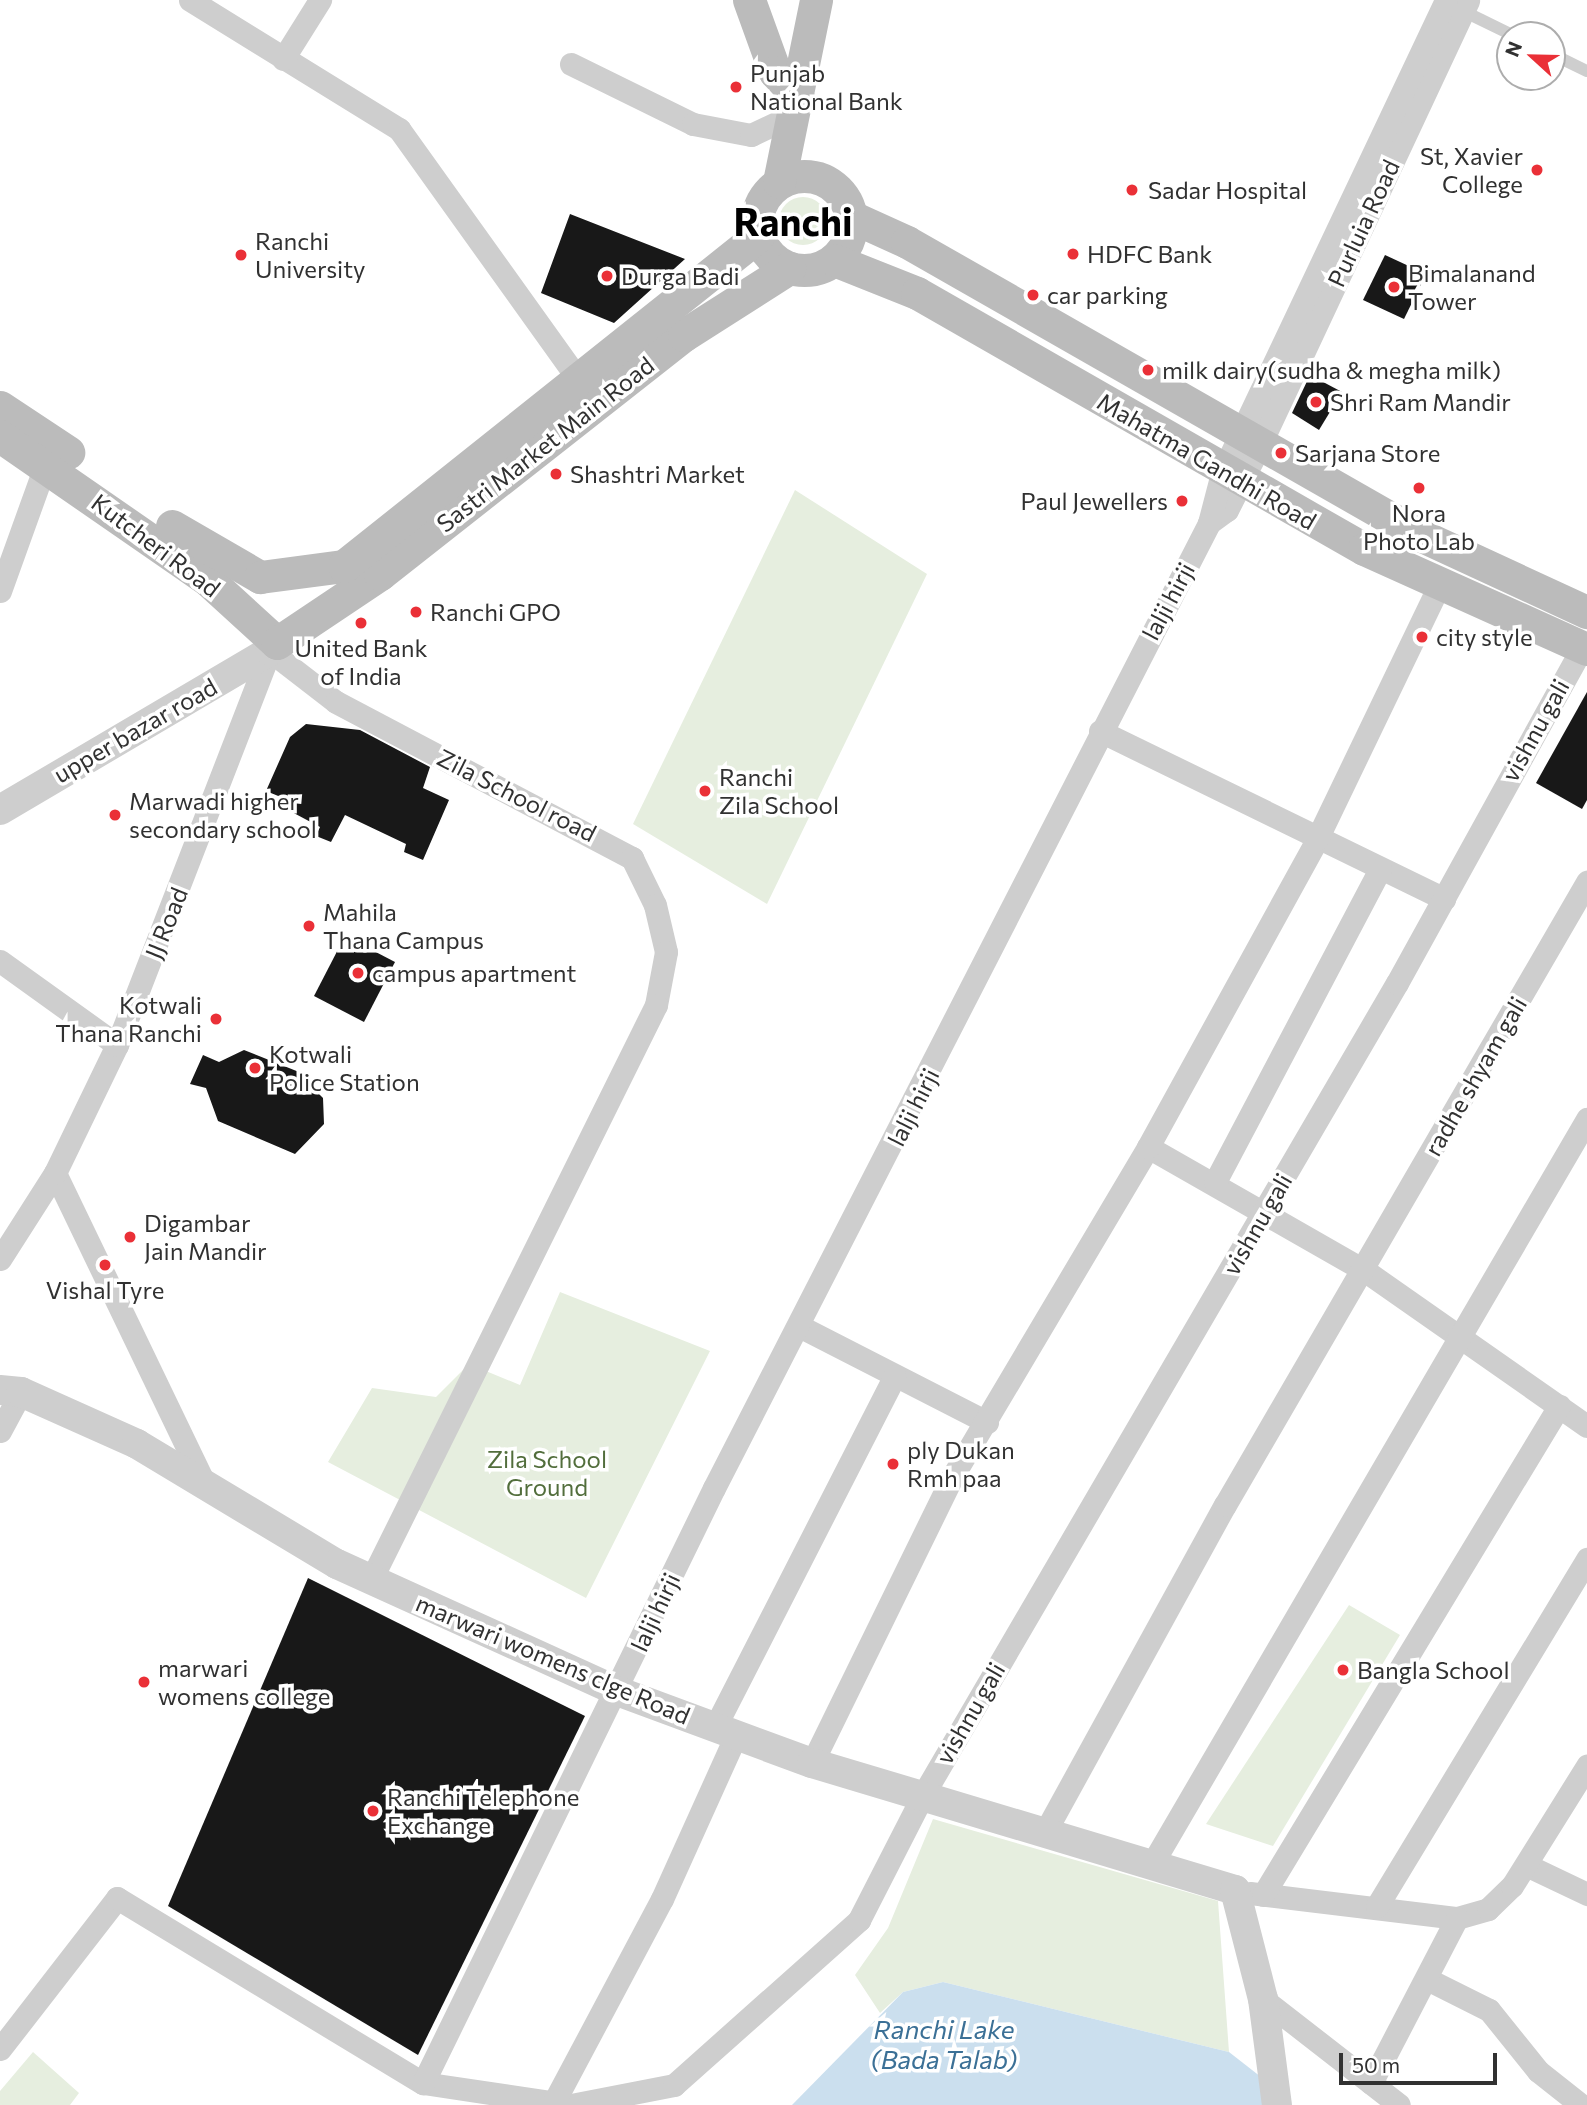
<!DOCTYPE html>
<style>
body{margin:0}
#map{position:relative;width:1587px;height:2105px;overflow:hidden;background:#fff;font-family:Commissioner,sans-serif}
div>[style]{position:absolute}
.green>*{inset:0;background:#e6eedf}
.round{border-radius:50%}
.water>*{inset:0;background:#cbdfee}
.building>*{inset:0;background:#181818}
.service>*{height:12px;margin:-6px;padding:0 6px;transform-origin:6px;border-radius:6px;background:#cecece}
.minor>*{height:23px;margin:-11.5px;padding:0 11.5px;transform-origin:11.5px;border-radius:11.5px;background:#cecece}
.tertiary>*{height:30px;margin:-15px;padding:0 15px;transform-origin:15px;border-radius:15px;background:#cecece}
.secondary>*{height:33px;margin:-16.5px;padding:0 16.5px;transform-origin:16.5px;border-radius:16.5px;background:#bbb}
.secondary>.ring{margin:-16.5px;padding:0;box-sizing:content-box;background:none;border:33px solid #bbb;border-radius:50%}
.dots>*{width:19px;height:19px;translate:-50% -50%;box-sizing:border-box;border:4px solid #fff;border-radius:50%}
span{translate:-50% -50%;white-space:nowrap;text-align:center;line-height:1.15;-webkit-text-stroke:7px #fff;paint-order:stroke}
.poi-label{font-size:24px;color:#313131}
.left{translate:0 -50%;text-align:left}
.right{translate:-100% -50%;text-align:right}
.street-label{font-size:24px;color:#313131}
.park-label{font-size:24px;color:#526e3c}
.water-label{font-size:26px;color:#3b7096;font-style:italic}
.town-label{font-size:38px;color:#000;font-weight:700}
.north{position:absolute;left:1496px;top:21px;width:70px;height:70px;box-sizing:border-box;background:#fff;border:2px solid #adadad;border-radius:50%;rotate:292deg;font-size:19px;font-weight:700;line-height:28px;text-align:center;color:#313131}
.north::after{content:'';display:block;margin:auto;width:24px;height:32px;background:#ea3037;clip-path:polygon(50% 0,100% 100%,50% 72%,0 100%)}
.scale{position:absolute;left:1339px;top:2053px;width:158px;height:32px;box-sizing:border-box;border:4px solid #313131;border-top:0;padding-left:9px;font-size:21px;line-height:24px;white-space:nowrap;color:#313131;-webkit-text-stroke:5px #fff;paint-order:stroke}
</style>
<div id="map">
<div class="green">
<i class="round" style="left:779px;top:197px;width:48px;height:48px"></i>
<i style="clip-path:polygon(795px 490px,927px 574px,767px 904px,633px 824px)"></i>
<i style="clip-path:polygon(560px 1292px,710px 1351px,586px 1598px,328px 1462px,372px 1388px,436px 1397px,469px 1364px,520px 1385px)"></i>
<i style="clip-path:polygon(1349px 1605px,1400px 1635px,1273px 1846px,1206px 1824px)"></i>
<i style="clip-path:polygon(933px 1819px,1218px 1901px,1229px 2052px,943px 1982px,903px 1992px,880px 2013px,855px 1975px,888px 1928px)"></i>
<i style="clip-path:polygon(33px 2052px,79px 2093px,70px 2105px,0 2105px,0 2091px)"></i>
</div>
<div class="water">
<i style="clip-path:polygon(943px 1982px,1229px 2052px,1261px 2077px,1264px 2105px,792px 2105px,903px 1992px)"></i>
</div>
<div class="building">
<i style="clip-path:polygon(570px 214px,621px 234px,685px 259px,614px 323px,541px 293px)"></i>
<i style="clip-path:polygon(1385px 255px,1426px 274px,1404px 319px,1363px 300px)"></i>
<i style="clip-path:polygon(1310px 375px,1342px 392px,1319px 430px,1292px 413px)"></i>
<i style="clip-path:polygon(1587px 692px,1587px 800px,1582px 809px,1536px 783px)"></i>
<i style="clip-path:polygon(306px 724px,360px 730px,430px 767px,423px 788px,449px 800px,423px 860px,404px 852px,406px 844px,345px 815px,331px 842px,316px 836px,320px 827px,290px 811px,293px 802px,266px 791px,290px 737px)"></i>
<i style="clip-path:polygon(345px 936px,395px 962px,364px 1022px,314px 996px)"></i>
<i style="clip-path:polygon(244px 1050px,309px 1076px,306px 1081px,323px 1098px,324px 1124px,295px 1154px,218px 1121px,206px 1088px,190px 1084px,203px 1055px,219px 1062px)"></i>
<i style="clip-path:polygon(308px 1578px,585px 1716px,418px 2055px,168px 1906px)"></i>
</div>
<div class="service">
<i style="left:1459px;top:9px;width:59px;rotate:26.1deg"></i>
<i style="left:1552px;top:54px;width:39px;rotate:26deg"></i>
</div>
<div class="minor">
<i style="left:190px;top:0;width:246px;rotate:31.7deg"></i>
<i style="left:399px;top:129px;width:311px;rotate:54.4deg"></i>
<i style="left:283px;top:59px;width:70px;rotate:-57.9deg"></i>
<i style="left:571px;top:64px;width:136px;rotate:26.2deg"></i>
<i style="left:693px;top:124px;width:59px;rotate:10.7deg"></i>
<i style="left:751px;top:135px;width:47px;rotate:-25.5deg"></i>
<i style="left:1209px;top:523px;width:22px;rotate:-36deg"></i>
<i style="left:1227px;top:510px;width:71px;rotate:-63.1deg"></i>
<i style="left:1259px;top:447px;width:493px;rotate:-64.9deg"></i>
<i style="left:0;top:591px;width:136px;rotate:-70.2deg"></i>
<i style="left:1100px;top:731px;width:383px;rotate:26deg"></i>
<i style="left:0;top:961px;width:144px;rotate:35.7deg"></i>
<i style="left:1148px;top:1147px;width:249px;rotate:29.7deg"></i>
<i style="left:1364px;top:1270px;width:272px;rotate:35deg"></i>
<i style="left:55px;top:1173px;width:339px;rotate:64.3deg"></i>
<i style="left:1215px;top:1182px;width:354px;rotate:-62.2deg"></i>
<i style="left:0;top:1259px;width:102px;rotate:-57.4deg"></i>
<i style="left:55px;top:1173px;width:142px;rotate:-64.2deg"></i>
<i style="left:117px;top:1045px;width:423px;rotate:-68.8deg"></i>
<i style="left:270px;top:651px;width:83px;rotate:37.7deg"></i>
<i style="left:336px;top:702px;width:335px;rotate:27.8deg"></i>
<i style="left:632px;top:858px;width:52px;rotate:63.9deg"></i>
<i style="left:655px;top:905px;width:48px;rotate:76.8deg"></i>
<i style="left:666px;top:952px;width:54px;rotate:100.7deg"></i>
<i style="left:656px;top:1005px;width:642px;rotate:116.37deg"></i>
<i style="left:801px;top:1327px;width:209px;rotate:27.1deg"></i>
<i style="left:0;top:1431px;width:44px;rotate:-61.7deg"></i>
<i style="left:715px;top:1727px;width:394px;rotate:-62.9deg"></i>
<i style="left:812px;top:1763px;width:316px;rotate:-63.9deg"></i>
<i style="left:951px;top:1479px;width:386px;rotate:-59.3deg"></i>
<i style="left:1148px;top:1147px;width:351px;rotate:-61.2deg"></i>
<i style="left:1317px;top:839px;width:282px;rotate:-64.3deg"></i>
<i style="left:1045px;top:1832px;width:373px;rotate:-61.2deg"></i>
<i style="left:1225px;top:1505px;width:721px;rotate:-59.84deg"></i>
<i style="left:1152px;top:1864px;width:863px;rotate:-59.72deg"></i>
<i style="left:1526px;top:1865px;width:68px;rotate:25.4deg"></i>
<i style="left:1250px;top:1893px;width:209px;rotate:6.9deg"></i>
<i style="left:1457px;top:1918px;width:32px;rotate:-16deg"></i>
<i style="left:1488px;top:1909px;width:33px;rotate:-44deg"></i>
<i style="left:1512px;top:1886px;width:142px;rotate:-58deg"></i>
<i style="left:1263px;top:1895px;width:572px;rotate:-58.81deg"></i>
<i style="left:1377px;top:1906px;width:406px;rotate:-58.8deg"></i>
<i style="left:1427px;top:1979px;width:69px;rotate:26.6deg"></i>
<i style="left:1489px;top:2010px;width:78px;rotate:51.2deg"></i>
<i style="left:1538px;top:2071px;width:55px;rotate:38.3deg"></i>
<i style="left:1263px;top:1999px;width:172px;rotate:37.9deg"></i>
<i style="left:0;top:2049px;width:191px;rotate:-52.2deg"></i>
<i style="left:117px;top:1898px;width:358px;rotate:31.2deg"></i>
<i style="left:423px;top:2083px;width:150px;rotate:8.5deg"></i>
<i style="left:571px;top:2105px;width:105px;rotate:-11deg"></i>
<i style="left:674px;top:2085px;width:248px;rotate:-41.7deg"></i>
<i style="left:859px;top:1920px;width:140px;rotate:-62.9deg"></i>
<i style="left:923px;top:1795px;width:940px;rotate:-59.73deg"></i>
<i style="left:1397px;top:983px;width:383px;rotate:-61.1deg"></i>
<i style="left:423px;top:2083px;width:662px;rotate:-63.94deg"></i>
<i style="left:714px;top:1488px;width:1085px;rotate:-62.84deg"></i>
<i style="left:1209px;top:523px;width:52px;rotate:-75.4deg"></i>
<i style="left:1222px;top:473px;width:523px;rotate:-64.66deg"></i>
<i style="left:1371px;top:2083px;width:186px;rotate:-62.5deg"></i>
<i style="left:554px;top:2102px;width:230px;rotate:-62deg"></i>
<i style="left:662px;top:1899px;width:180px;rotate:-65.7deg"></i>
</div>
<div class="tertiary">
<i style="left:0;top:810px;width:313px;rotate:-30.5deg"></i>
<i style="left:270px;top:651px;width:10px;rotate:-73deg"></i>
<i style="left:0;top:1390px;width:21px;rotate:5deg"></i>
<i style="left:21px;top:1392px;width:127px;rotate:24.1deg"></i>
<i style="left:137px;top:1444px;width:233px;rotate:31deg"></i>
<i style="left:337px;top:1564px;width:307px;rotate:24.4deg"></i>
<i style="left:617px;top:1691px;width:208px;rotate:20.3deg"></i>
<i style="left:812px;top:1763px;width:442px;rotate:16.7deg"></i>
<i style="left:1235px;top:1890px;width:113px;rotate:75.6deg"></i>
<i style="left:1263px;top:1999px;width:107px;rotate:82.5deg"></i>
</div>
<div class="secondary">
<i style="left:749px;top:0;width:77px;rotate:70.1deg"></i>
<i style="left:775px;top:72px;width:33px;rotate:47deg"></i>
<i class="ring" style="left:757px;top:176px;width:61px;height:61px"></i>
<i style="left:779px;top:182px;width:186px;rotate:-78.5deg"></i>
<i style="left:852px;top:217px;width:60px;rotate:24.4deg"></i>
<i style="left:907px;top:242px;width:591px;rotate:29.73deg"></i>
<i style="left:1420px;top:535px;width:184px;rotate:24.8deg"></i>
<i style="left:834px;top:260px;width:89px;rotate:21.7deg"></i>
<i style="left:917px;top:293px;width:515px;rotate:29.8deg"></i>
<i style="left:1364px;top:549px;width:244px;rotate:24.2deg"></i>
<i style="left:0;top:407px;width:82px;rotate:33.5deg"></i>
<i style="left:0;top:436px;width:253px;rotate:34.7deg"></i>
<i style="left:208px;top:580px;width:93px;rotate:42.4deg"></i>
<i style="left:277px;top:643px;width:124px;rotate:-33.8deg"></i>
<i style="left:380px;top:574px;width:387px;rotate:-38.2deg"></i>
<i style="left:684px;top:335px;width:125px;rotate:-32.5deg"></i>
<i style="left:172px;top:526px;width:102px;rotate:30.1deg"></i>
<i style="left:260px;top:577px;width:85px;rotate:-7.5deg"></i>
<i style="left:344px;top:566px;width:529px;rotate:-38.56deg"></i>
</div>
<div class="dots">
<i style="left:736px;top:87px;background:#ea3037"></i>
<i style="left:1537px;top:170px;background:#ea3037"></i>
<i style="left:1132px;top:190px;background:#ea3037"></i>
<i style="left:1073px;top:254px;background:#ea3037"></i>
<i style="left:241px;top:255px;background:#ea3037"></i>
<i style="left:607px;top:276px;background:#ea3037"></i>
<i style="left:1394px;top:287px;background:#ea3037"></i>
<i style="left:1033px;top:295px;background:#ea3037"></i>
<i style="left:1148px;top:370px;background:#ea3037"></i>
<i style="left:1316px;top:402px;background:#ea3037"></i>
<i style="left:1281px;top:453px;background:#ea3037"></i>
<i style="left:556px;top:474px;background:#ea3037"></i>
<i style="left:1419px;top:488px;background:#ea3037"></i>
<i style="left:1182px;top:501px;background:#ea3037"></i>
<i style="left:416px;top:612px;background:#ea3037"></i>
<i style="left:361px;top:623px;background:#ea3037"></i>
<i style="left:1422px;top:637px;background:#ea3037"></i>
<i style="left:705px;top:791px;background:#ea3037"></i>
<i style="left:115px;top:815px;background:#ea3037"></i>
<i style="left:309px;top:926px;background:#ea3037"></i>
<i style="left:358px;top:973px;background:#ea3037"></i>
<i style="left:216px;top:1019px;background:#ea3037"></i>
<i style="left:255px;top:1068px;background:#ea3037"></i>
<i style="left:130px;top:1237px;background:#ea3037"></i>
<i style="left:105px;top:1265px;background:#ea3037"></i>
<i style="left:893px;top:1464px;background:#ea3037"></i>
<i style="left:1343px;top:1670px;background:#ea3037"></i>
<i style="left:144px;top:1682px;background:#ea3037"></i>
<i style="left:373px;top:1811px;background:#ea3037"></i>
</div>
<div class="poi-label">
<span class="left" style="left:750px;top:87px">Punjab<br>National Bank</span>
<span class="right" style="left:1523px;top:170px">St, Xavier<br>College</span>
<span class="left" style="left:1148px;top:190px">Sadar Hospital</span>
<span class="left" style="left:255px;top:255px">Ranchi<br>University</span>
<span class="left" style="left:1087px;top:254px">HDFC Bank</span>
<span class="left" style="left:1408px;top:287px">Bimalanand<br>Tower</span>
<span class="left" style="left:621px;top:276px">Durga Badi</span>
<span class="left" style="left:1047px;top:295px">car parking</span>
<span class="left" style="left:1162px;top:370px">milk dairy(sudha &amp; megha milk)</span>
<span class="left" style="left:1330px;top:402px">Shri Ram Mandir</span>
<span class="left" style="left:1295px;top:453px">Sarjana Store</span>
<span class="left" style="left:570px;top:474px">Shashtri Market</span>
<span class="right" style="left:1168px;top:501px">Paul Jewellers</span>
<span style="left:1419px;top:527px">Nora<br>Photo Lab</span>
<span class="left" style="left:430px;top:612px">Ranchi GPO</span>
<span class="left" style="left:1436px;top:637px">city style</span>
<span style="left:361px;top:662px">United Bank<br>of India</span>
<span class="left" style="left:719px;top:791px">Ranchi<br>Zila School</span>
<span class="left" style="left:129px;top:815px">Marwadi higher<br>secondary school</span>
<span class="left" style="left:323px;top:926px">Mahila<br>Thana Campus</span>
<span class="left" style="left:372px;top:973px">campus apartment</span>
<span class="right" style="left:202px;top:1019px">Kotwali<br>Thana Ranchi</span>
<span class="left" style="left:269px;top:1068px">Kotwali<br>Police Station</span>
<span class="left" style="left:144px;top:1237px">Digambar<br>Jain Mandir</span>
<span style="left:105px;top:1290px">Vishal Tyre</span>
<span class="left" style="left:907px;top:1464px">ply Dukan<br>Rmh paa</span>
<span class="left" style="left:158px;top:1682px">marwari<br>womens college</span>
<span class="left" style="left:1357px;top:1670px">Bangla School</span>
<span class="left" style="left:387px;top:1811px">Ranchi Telephone<br>Exchange</span>
</div>
<div class="street-label">
<span style="left:1363px;top:223px;rotate:-65deg">Purluia Road</span>
<span style="left:545px;top:444px;rotate:-38deg">Sastri Market Main Road</span>
<span style="left:1207px;top:461px;rotate:30deg">Mahatma Gandhi Road</span>
<span style="left:156px;top:545px;rotate:37deg">Kutcheri Road</span>
<span style="left:1168px;top:601px;rotate:-62deg">lalji hirji</span>
<span style="left:135px;top:730px;rotate:-30deg">upper bazar road</span>
<span style="left:1535px;top:730px;rotate:-61deg">vishnu gali</span>
<span style="left:517px;top:795px;rotate:27deg">Zila School road</span>
<span style="left:166px;top:923px;rotate:-68deg">JJ Road</span>
<span style="left:1475px;top:1076px;rotate:-60deg">radhe shyam gali</span>
<span style="left:913px;top:1107px;rotate:-63deg">lalji hirji</span>
<span style="left:1257px;top:1224px;rotate:-60deg">vishnu gali</span>
<span style="left:655px;top:1612px;rotate:-65deg">lalji hirji</span>
<span style="left:553px;top:1659px;rotate:23deg">marwari womens clge Road</span>
<span style="left:970px;top:1713px;rotate:-60deg">vishnu gali</span>
</div>
<div class="park-label">
<span style="left:547px;top:1473px">Zila School<br>Ground</span>
</div>
<div class="water-label">
<span style="left:944px;top:2044px">Ranchi Lake<br>(Bada Talab)</span>
</div>
<div class="town-label">
<span style="left:793px;top:221px">Ranchi</span>
</div>
<div class="north">N</div>
<div class="scale">50 m</div>
</div>
